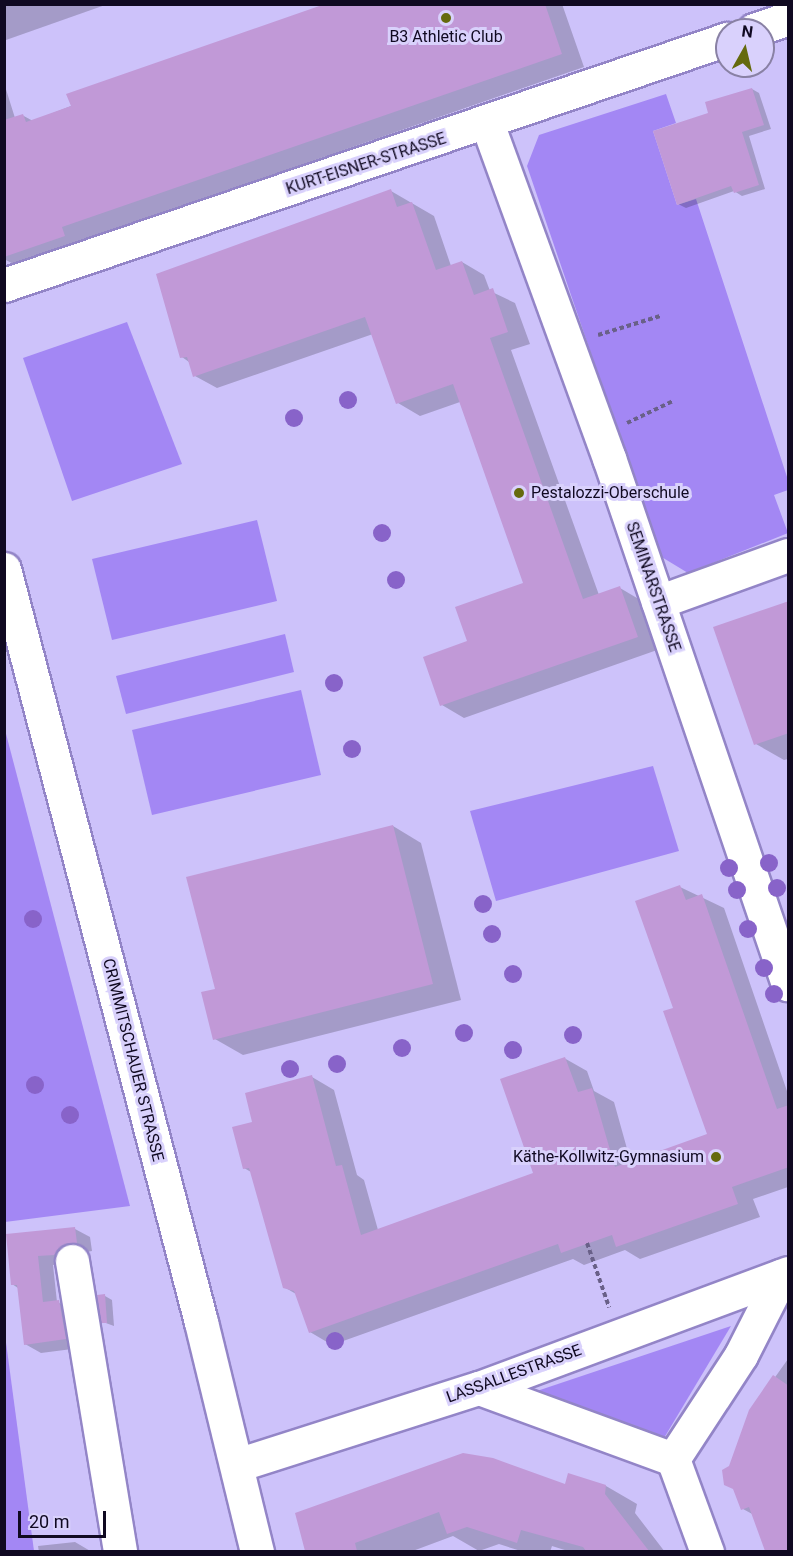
<!DOCTYPE html>
<meta charset="utf-8">
<style>
body{margin:0}
#map{position:relative;width:793px;height:1556px;overflow:hidden;background:#cdc2fa;font-family:Roboto,sans-serif}
div>[style]{position:absolute}
.green>*{inset:0;background:#a387f4}
.shadow>*{inset:0;background:#0003}
.building>*{inset:0;background:#c199d7}
.path>*{height:4px;margin-top:-2px;transform-origin:0;background:repeating-linear-gradient(90deg,#696088 0 4.5px,transparent 0 7.5px)}
.roads{filter:drop-shadow(2px 0 #9385c7) drop-shadow(-2px 0 #9385c7) drop-shadow(0 2px #9385c7) drop-shadow(0 -2px #9385c7)}
.minor>*{height:33px;margin:-16.5px;padding:0 16.5px;transform-origin:16.5px;border-radius:16.5px;background:#fff}
.major>*{height:33px;margin:-16.5px;padding:0 16.5px;transform-origin:16.5px;border-radius:16.5px;background:#fff}
.trees>*{width:18px;height:18px;margin:-9px;border-radius:50%;background:#8863c9}
.dots>*{width:16px;height:16px;translate:-50% -50%;box-sizing:border-box;border:3px solid #d9d1fc;border-radius:50%}
span{translate:-50% -50%;white-space:nowrap;text-align:center;line-height:1.15;-webkit-text-stroke:6px #d9d1fc;paint-order:stroke}
.poi-label{font-size:16px;color:#100921}
.left{translate:0 -50%;text-align:left}
.right{translate:-100% -50%;text-align:right}
.street-label{font-size:16px;color:#100921}
.frame{position:absolute;inset:0;border:6px solid #100921;pointer-events:none}
.north{position:absolute;left:715px;top:18px;width:60px;height:60px;box-sizing:border-box;background:#d9d1fc;border:2px solid #8981a4;border-radius:50%;rotate:8deg;font-size:16px;font-weight:700;line-height:24px;text-align:center;color:#100921}
.north::after{content:'';display:block;margin:auto;width:21px;height:27px;background:#656a0d;clip-path:polygon(50% 0,100% 100%,50% 72%,0 100%)}
.scale{position:absolute;left:18px;top:1511px;width:88px;height:27px;box-sizing:border-box;border:3px solid #100921;border-top:0;padding-left:8px;font-size:18px;line-height:21px;white-space:nowrap;color:#100921;-webkit-text-stroke:4px #d9d1fc;paint-order:stroke}
</style>
<div id="map">
<div class="green">
<i style="clip-path:polygon(666px 94px,676px 123px,653px 131px,677px 205px,696px 199px,788px 480px,788px 490px,774px 495px,788px 533px,688px 573px,660px 556px,527px 166px,539px 135px)"></i>
<i style="clip-path:polygon(127px 322px,182px 464px,72px 501px,23px 358px)"></i>
<i style="clip-path:polygon(257px 520px,277px 601px,112px 640px,92px 559px)"></i>
<i style="clip-path:polygon(285px 634px,294px 672px,126px 714px,116px 676px)"></i>
<i style="clip-path:polygon(301px 690px,321px 775px,152px 815px,132px 730px)"></i>
<i style="clip-path:polygon(4px 730px,5px 730px,130px 1206px,5px 1222px)"></i>
<i style="clip-path:polygon(653px 766px,679px 851px,496px 901px,470px 811px)"></i>
<i style="clip-path:polygon(731px 1326px,664px 1438px,528px 1394px)"></i>
<i style="clip-path:polygon(5px 1335px,34px 1551px,5px 1551px)"></i>
</div>
<div class="shadow">
<i style="clip-path:polygon(4px 4px,108px 4px,6px 40px)"></i>
<i style="clip-path:polygon(329px 4px,562px 4px,584px 67px,84px 240px,87px 248px,25px 270px,4px 259px,4px 83px,15px 118px,22px 115px,33px 121px)"></i>
<i style="clip-path:polygon(752px 89px,759px 93px,771px 129px,749px 136px,765px 189px,742px 196px,734px 191px,686px 208px,678px 204px,710px 114px)"></i>
<i style="clip-path:polygon(391px 191px,434px 216px,451px 266px,462px 262px,484px 275px,490px 291px,515px 303px,530px 344px,511px 350px,599px 595px,620px 588px,642px 601px,660px 649px,464px 718px,442px 705px,469px 642px,525px 584px,460px 402px,420px 416px,398px 403px,373px 334px,217px 388px,195px 376px,189px 362px,182px 357px)"></i>
<i style="clip-path:polygon(788px 602px,788px 759px,784px 760px,756px 744px)"></i>
<i style="clip-path:polygon(393px 826px,421px 843px,461px 1000px,243px 1055px,215px 1039px,217px 990px)"></i>
<i style="clip-path:polygon(680px 887px,724px 908px,788px 1094px,788px 1187px,753px 1199px,760px 1217px,640px 1259px,625px 1250px,584px 1265px,573px 1259px,332px 1345px,310px 1332px,296px 1294px,284px 1287px,251px 1172px,244px 1168px,254px 1123px,312px 1077px,334px 1090px,357px 1175px,364px 1180px,378px 1230px,535px 1174px,564px 1058px,587px 1071px,594px 1091px,614px 1102px,631px 1163px,709px 1135px,675px 1008px)"></i>
<i style="clip-path:polygon(75px 1229px,90px 1237px,92px 1251px,76px 1254px,70px 1263px,53px 1265px,57px 1302px,74px 1310px,80px 1348px,41px 1353px,25px 1344px,18px 1288px,12px 1284px,7px 1235px)"></i>
<i style="clip-path:polygon(105px 1296px,112px 1300px,114px 1326px,103px 1322px)"></i>
<i style="clip-path:polygon(788px 1359px,788px 1552px,767px 1552px,754px 1515px,743px 1509px,731px 1467px,751px 1411px)"></i>
<i style="clip-path:polygon(566px 1486px,606px 1486px,637px 1504px,635px 1513px,665px 1552px,571px 1552px,552px 1546px,550px 1552px,524px 1552px,499px 1544px,479px 1551px,453px 1536px,410px 1552px,307px 1552px,297px 1514px)"></i>
<i style="clip-path:polygon(75px 1542px,92px 1552px,39px 1552px,38px 1546px)"></i>
</div>
<div class="building">
<i style="clip-path:polygon(325px 4px,545px 4px,562px 54px,62px 227px,65px 236px,4px 257px,4px 120px,23px 114px,26px 122px,71px 106px,66px 94px)"></i>
<i style="clip-path:polygon(752px 88px,764px 125px,742px 132px,759px 185px,734px 193px,731px 186px,677px 205px,653px 131px,708px 113px,705px 102px)"></i>
<i style="clip-path:polygon(391px 189px,397px 207px,412px 202px,436px 270px,462px 261px,474px 295px,493px 288px,508px 332px,490px 338px,583px 599px,620px 586px,638px 637px,440px 706px,423px 657px,467px 641px,455px 607px,523px 583px,453px 384px,396px 404px,365px 317px,193px 377px,187px 357px,180px 358px,156px 274px)"></i>
<i style="clip-path:polygon(789px 601px,789px 733px,754px 745px,713px 627px)"></i>
<i style="clip-path:polygon(393px 825px,433px 984px,213px 1040px,201px 992px,215px 989px,186px 877px)"></i>
<i style="clip-path:polygon(680px 885px,686px 900px,702px 894px,777px 1109px,789px 1105px,789px 1167px,732px 1187px,738px 1204px,616px 1247px,612px 1235px,561px 1253px,558px 1244px,309px 1333px,294px 1291px,283px 1288px,249px 1168px,243px 1169px,232px 1127px,252px 1122px,245px 1093px,312px 1075px,336px 1166px,342px 1165px,361px 1235px,533px 1173px,500px 1079px,565px 1057px,578px 1092px,592px 1088px,615px 1167px,707px 1134px,663px 1011px,673px 1008px,635px 901px)"></i>
<i style="clip-path:polygon(75px 1227px,77px 1243px,61px 1246px,54px 1255px,38px 1256px,43px 1302px,59px 1300px,66px 1339px,24px 1345px,17px 1285px,11px 1285px,6px 1234px)"></i>
<i style="clip-path:polygon(105px 1294px,107px 1323px,101px 1323px,97px 1295px)"></i>
<i style="clip-path:polygon(773px 1375px,789px 1386px,789px 1551px,765px 1551px,749px 1507px,741px 1510px,733px 1489px,724px 1485px,722px 1470px,729px 1466px,749px 1410px)"></i>
<i style="clip-path:polygon(463px 1453px,493px 1458px,565px 1484px,568px 1473px,606px 1485px,605px 1494px,649px 1551px,586px 1551px,583px 1547px,521px 1530px,517px 1543px,467px 1527px,447px 1534px,439px 1512px,355px 1543px,357px 1551px,305px 1551px,295px 1513px)"></i>
</div>
<div class="path">
<i style="left:598px;top:335px;width:65px;rotate:-17deg"></i>
<i style="left:627px;top:423px;width:51px;rotate:-25.6deg"></i>
<i style="left:587px;top:1243px;width:68px;rotate:71deg"></i>
</div>
<div class="roads">
<div class="minor">
<i style="left:754px;top:30px;width:36px;rotate:-19deg"></i>
<i style="left:487px;top:123px;width:357px;rotate:70deg"></i>
<i style="left:609px;top:458px;width:556px;rotate:71.21deg"></i>
<i style="left:4px;top:285px;width:764px;rotate:-18.79deg"></i>
<i style="left:658px;top:602px;width:138px;rotate:-19.9deg"></i>
<i style="left:72px;top:1261px;width:295px;rotate:80.6deg"></i>
<i style="left:479px;top:1388px;width:207px;rotate:20.1deg"></i>
<i style="left:673px;top:1459px;width:124px;rotate:-56.8deg"></i>
<i style="left:741px;top:1355px;width:89px;rotate:-63.1deg"></i>
<i style="left:673px;top:1459px;width:99px;rotate:69.9deg"></i>
<i style="left:237px;top:1465px;width:254px;rotate:-17.7deg"></i>
<i style="left:479px;top:1388px;width:330px;rotate:-20.4deg"></i>
</div>
<div class="major">
<i style="left:4px;top:569px;width:778px;rotate:75.34deg"></i>
<i style="left:201px;top:1322px;width:237px;rotate:76.3deg"></i>
</div>
</div>
<div class="trees">
<i style="left:348px;top:400px"></i>
<i style="left:294px;top:418px"></i>
<i style="left:382px;top:533px"></i>
<i style="left:396px;top:580px"></i>
<i style="left:334px;top:683px"></i>
<i style="left:352px;top:749px"></i>
<i style="left:769px;top:863px"></i>
<i style="left:729px;top:868px"></i>
<i style="left:777px;top:888px"></i>
<i style="left:737px;top:890px"></i>
<i style="left:483px;top:904px"></i>
<i style="left:33px;top:919px"></i>
<i style="left:748px;top:929px"></i>
<i style="left:492px;top:934px"></i>
<i style="left:764px;top:968px"></i>
<i style="left:513px;top:974px"></i>
<i style="left:774px;top:994px"></i>
<i style="left:464px;top:1033px"></i>
<i style="left:573px;top:1035px"></i>
<i style="left:402px;top:1048px"></i>
<i style="left:513px;top:1050px"></i>
<i style="left:337px;top:1064px"></i>
<i style="left:290px;top:1069px"></i>
<i style="left:35px;top:1085px"></i>
<i style="left:70px;top:1115px"></i>
<i style="left:335px;top:1341px"></i>
</div>
<div class="dots">
<i style="left:446px;top:18px;background:#656a0d"></i>
<i style="left:519px;top:493px;background:#656a0d"></i>
<i style="left:716px;top:1157px;background:#656a0d"></i>
</div>
<div class="poi-label">
<span style="left:446px;top:37px">B3 Athletic Club</span>
<span class="left" style="left:531px;top:493px">Pestalozzi-Oberschule</span>
<span class="right" style="left:704px;top:1157px">Käthe-Kollwitz-Gymnasium</span>
</div>
<div class="street-label">
<span style="left:366px;top:164px;rotate:-18deg">KURT-EISNER-STRASSE</span>
<span style="left:653px;top:587px;rotate:71deg">SEMINARSTRASSE</span>
<span style="left:133px;top:1060px;rotate:76deg">CRIMMITSCHAUER STRASSE</span>
<span style="left:514px;top:1374px;rotate:-20deg">LASSALLESTRASSE</span>
</div>
<div class="frame"></div>
<div class="north">N</div>
<div class="scale">20 m</div>
</div>
